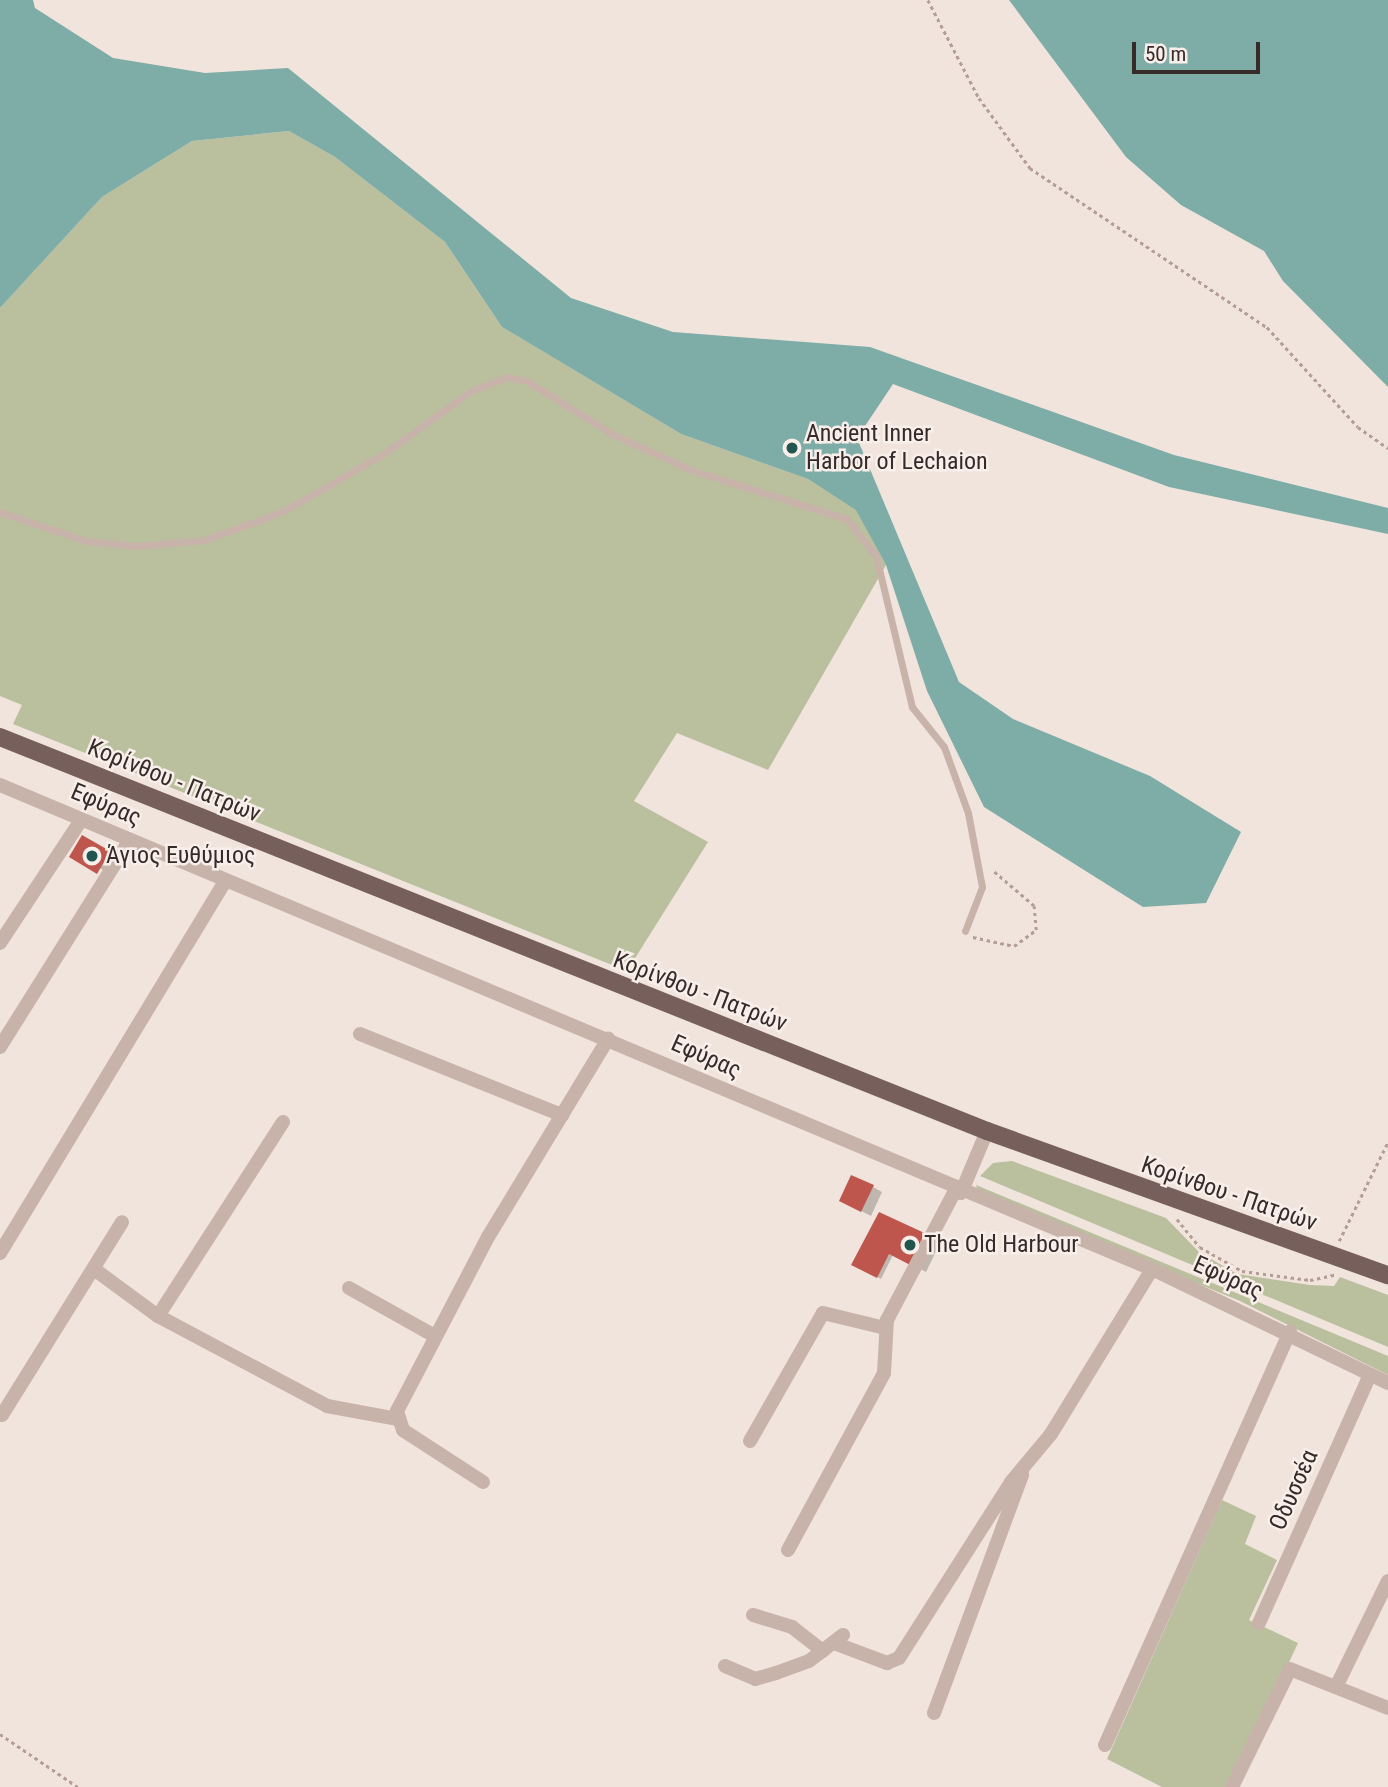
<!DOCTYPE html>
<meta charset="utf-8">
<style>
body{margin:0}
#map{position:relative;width:1388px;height:1787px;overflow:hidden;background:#f1e4dd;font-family:"Roboto Condensed",sans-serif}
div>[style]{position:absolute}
.green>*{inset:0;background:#babf9e}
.water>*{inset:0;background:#7eaca6}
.shadow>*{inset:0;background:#0003}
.building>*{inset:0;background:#bf564e}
.path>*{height:2.5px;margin-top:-1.25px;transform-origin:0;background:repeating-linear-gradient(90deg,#b49d94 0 3.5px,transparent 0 7px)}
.service>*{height:7px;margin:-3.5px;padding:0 3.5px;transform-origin:3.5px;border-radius:3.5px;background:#c8b3aa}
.minor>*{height:14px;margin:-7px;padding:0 7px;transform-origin:7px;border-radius:7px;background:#c8b3aa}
.primary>*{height:18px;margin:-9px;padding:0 9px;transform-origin:9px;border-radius:9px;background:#77605b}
.dots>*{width:19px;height:19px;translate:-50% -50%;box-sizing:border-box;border:4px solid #f9efea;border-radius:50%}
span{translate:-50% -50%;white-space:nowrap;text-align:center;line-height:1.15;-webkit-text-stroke:5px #f9efea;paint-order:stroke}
.poi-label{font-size:24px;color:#362b29}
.left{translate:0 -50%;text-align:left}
.street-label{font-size:24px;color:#362b29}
.scale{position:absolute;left:1132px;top:42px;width:128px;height:32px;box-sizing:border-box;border:4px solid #362b29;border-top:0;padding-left:9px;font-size:21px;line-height:24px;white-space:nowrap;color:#362b29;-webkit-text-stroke:5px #f9efea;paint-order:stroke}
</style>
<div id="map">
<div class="green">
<i style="clip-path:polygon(289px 131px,335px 157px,445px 242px,502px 327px,681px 434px,808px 479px,857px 510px,886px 565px,768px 770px,677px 733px,634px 801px,708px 842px,627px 971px,13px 724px,22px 705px,0 696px,0 308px,102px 197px,192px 141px)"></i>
<i style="clip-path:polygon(1012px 1161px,1166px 1218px,1199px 1252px,1237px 1274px,1310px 1285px,1334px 1286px,1340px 1277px,1388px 1295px,1388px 1347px,980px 1176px,993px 1163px)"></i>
<i style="clip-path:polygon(976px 1185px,1388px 1356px,1388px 1375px,1240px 1301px,978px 1193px)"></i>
<i style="clip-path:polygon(1222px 1500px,1256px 1516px,1245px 1544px,1277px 1560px,1249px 1620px,1298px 1643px,1231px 1787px,1162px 1787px,1107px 1759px)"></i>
</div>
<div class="water">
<i style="clip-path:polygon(0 0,33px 0,35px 8px,113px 58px,205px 73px,288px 68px,571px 298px,673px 332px,870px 347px,1174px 455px,1388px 508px,1388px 534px,1169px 487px,893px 384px,857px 438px,959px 682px,1013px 719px,1150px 776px,1241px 832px,1206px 903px,1143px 907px,984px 807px,927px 691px,886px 565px,856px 510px,808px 479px,681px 434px,502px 327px,445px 242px,335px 157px,289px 131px,192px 141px,102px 197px,0 308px)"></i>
<i style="clip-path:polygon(1009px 0,1388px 0,1388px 387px,1283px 281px,1264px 251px,1181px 205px,1126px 157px)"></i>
</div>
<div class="shadow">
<i style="clip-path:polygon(83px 837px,114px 855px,110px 874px,76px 855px)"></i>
<i style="clip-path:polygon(873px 1187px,882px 1192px,871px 1216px,851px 1206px)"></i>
<i style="clip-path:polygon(930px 1238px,940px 1243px,926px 1272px,893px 1255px,881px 1279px,854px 1264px)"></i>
</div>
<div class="building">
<i style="clip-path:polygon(82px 835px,110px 851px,97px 874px,69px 857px)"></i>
<i style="clip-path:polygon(851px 1175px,874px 1185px,861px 1212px,839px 1201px)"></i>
<i style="clip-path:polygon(879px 1212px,931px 1236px,916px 1268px,889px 1254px,877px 1278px,851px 1265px)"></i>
</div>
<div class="path">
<i style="left:928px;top:0;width:110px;rotate:62.5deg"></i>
<i style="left:979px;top:98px;width:87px;rotate:53.9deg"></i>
<i style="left:1030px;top:168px;width:285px;rotate:33.9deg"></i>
<i style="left:1267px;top:327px;width:135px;rotate:47.7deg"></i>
<i style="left:1358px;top:427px;width:37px;rotate:35deg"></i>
<i style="left:973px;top:937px;width:42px;rotate:12.4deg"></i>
<i style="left:1014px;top:946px;width:27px;rotate:-36deg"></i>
<i style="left:1036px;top:930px;width:24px;rotate:-95deg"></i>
<i style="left:1034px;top:906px;width:55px;rotate:-139.4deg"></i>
<i style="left:1177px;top:1219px;width:36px;rotate:51deg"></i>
<i style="left:1200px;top:1247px;width:48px;rotate:29.7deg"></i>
<i style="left:1242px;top:1271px;width:69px;rotate:7.5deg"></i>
<i style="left:1310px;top:1280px;width:25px;rotate:-12deg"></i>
<i style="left:1339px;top:1241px;width:110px;rotate:-63.7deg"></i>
<i style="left:1224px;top:1286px;width:21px;rotate:-67deg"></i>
<i style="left:0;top:1734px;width:94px;rotate:34.2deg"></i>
</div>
<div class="service">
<i style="left:0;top:512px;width:91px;rotate:18.6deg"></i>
<i style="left:86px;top:541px;width:52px;rotate:5.5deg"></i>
<i style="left:138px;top:546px;width:67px;rotate:-5.1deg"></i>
<i style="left:205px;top:540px;width:84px;rotate:-20.2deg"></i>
<i style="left:284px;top:511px;width:116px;rotate:-29.9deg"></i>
<i style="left:385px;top:453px;width:106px;rotate:-35.8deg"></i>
<i style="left:471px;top:391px;width:39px;rotate:-21deg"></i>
<i style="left:507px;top:377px;width:20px;rotate:11deg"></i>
<i style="left:527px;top:381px;width:100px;rotate:31.9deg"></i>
<i style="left:612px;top:434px;width:87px;rotate:24.5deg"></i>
<i style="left:691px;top:470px;width:164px;rotate:17.4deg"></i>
<i style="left:847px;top:519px;width:47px;rotate:51.9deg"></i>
<i style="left:876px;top:556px;width:155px;rotate:76.6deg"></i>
<i style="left:912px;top:707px;width:51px;rotate:51.3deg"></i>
<i style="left:944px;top:747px;width:70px;rotate:70deg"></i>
<i style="left:968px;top:813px;width:75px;rotate:79.3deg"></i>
<i style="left:982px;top:887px;width:47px;rotate:111.1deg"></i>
</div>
<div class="minor">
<i style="left:0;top:785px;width:1250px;rotate:22.79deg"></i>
<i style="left:1152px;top:1269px;width:262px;rotate:25.8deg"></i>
<i style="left:0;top:943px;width:147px;rotate:-56.6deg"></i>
<i style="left:360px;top:1034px;width:218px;rotate:21.9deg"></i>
<i style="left:0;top:1047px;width:244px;rotate:-57.9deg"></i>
<i style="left:283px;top:1122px;width:231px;rotate:122.8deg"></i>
<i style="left:158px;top:1316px;width:191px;rotate:28deg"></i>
<i style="left:327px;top:1406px;width:71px;rotate:10.5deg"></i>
<i style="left:961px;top:1193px;width:67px;rotate:-67.2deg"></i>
<i style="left:0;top:1253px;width:435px;rotate:-58.8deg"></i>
<i style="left:94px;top:1269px;width:79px;rotate:36.3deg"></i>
<i style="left:349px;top:1288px;width:98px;rotate:29.2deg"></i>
<i style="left:2px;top:1415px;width:227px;rotate:-58.1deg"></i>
<i style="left:750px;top:1441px;width:147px;rotate:-60.3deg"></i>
<i style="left:823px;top:1313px;width:64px;rotate:13.6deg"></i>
<i style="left:483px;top:1482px;width:95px;rotate:-147deg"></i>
<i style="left:403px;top:1430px;width:20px;rotate:-108deg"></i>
<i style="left:397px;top:1411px;width:196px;rotate:-62.4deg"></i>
<i style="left:488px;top:1237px;width:232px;rotate:-58.8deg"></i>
<i style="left:788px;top:1550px;width:201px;rotate:-61.5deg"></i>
<i style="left:884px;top:1373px;width:53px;rotate:-86.8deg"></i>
<i style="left:887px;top:1320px;width:146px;rotate:-62.2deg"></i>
<i style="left:753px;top:1615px;width:41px;rotate:17.1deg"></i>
<i style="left:792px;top:1627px;width:39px;rotate:38deg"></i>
<i style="left:1259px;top:1623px;width:272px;rotate:-65.9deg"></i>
<i style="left:834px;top:1643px;width:57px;rotate:20.7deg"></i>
<i style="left:887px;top:1663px;width:13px;rotate:-23deg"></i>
<i style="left:899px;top:1658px;width:209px;rotate:-57.5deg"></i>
<i style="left:1011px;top:1482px;width:62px;rotate:-50.2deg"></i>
<i style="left:1051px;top:1434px;width:193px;rotate:-58.5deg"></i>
<i style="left:725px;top:1666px;width:33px;rotate:23deg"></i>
<i style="left:755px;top:1679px;width:22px;rotate:-16deg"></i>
<i style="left:776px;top:1673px;width:35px;rotate:-20deg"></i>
<i style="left:809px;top:1661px;width:43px;rotate:-37.4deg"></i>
<i style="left:1336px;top:1687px;width:118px;rotate:-63.9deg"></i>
<i style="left:934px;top:1713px;width:254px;rotate:-69.7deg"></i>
<i style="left:1105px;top:1745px;width:453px;rotate:-65.9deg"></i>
<i style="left:1232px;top:1787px;width:131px;rotate:-63.8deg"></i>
<i style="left:1290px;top:1669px;width:105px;rotate:21.7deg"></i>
</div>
<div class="primary">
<i style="left:0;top:737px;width:1063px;rotate:21.76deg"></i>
<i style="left:987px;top:1131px;width:426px;rotate:19.8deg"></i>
</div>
<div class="dots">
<i style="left:792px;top:448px;background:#215550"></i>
<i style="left:92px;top:856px;background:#215550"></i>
<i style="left:910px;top:1245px;background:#215550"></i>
</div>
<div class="poi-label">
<span class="left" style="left:806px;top:448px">Ancient Inner<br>Harbor of Lechaion</span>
<span class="left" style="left:106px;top:856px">Άγιος Ευθύμιος</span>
<span class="left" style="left:924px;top:1245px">The Old Harbour</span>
</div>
<div class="street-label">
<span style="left:174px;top:781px;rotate:22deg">Κορίνθου - Πατρών</span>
<span style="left:106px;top:805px;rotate:23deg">Εφύρας</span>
<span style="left:700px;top:992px;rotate:21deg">Κορίνθου - Πατρών</span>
<span style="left:706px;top:1057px;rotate:24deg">Εφύρας</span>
<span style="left:1229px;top:1194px;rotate:19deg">Κορίνθου - Πατρών</span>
<span style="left:1228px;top:1278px;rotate:24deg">Εφύρας</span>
<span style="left:1294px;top:1490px;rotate:-66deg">Οδυσσέα</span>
</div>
<div class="scale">50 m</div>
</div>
